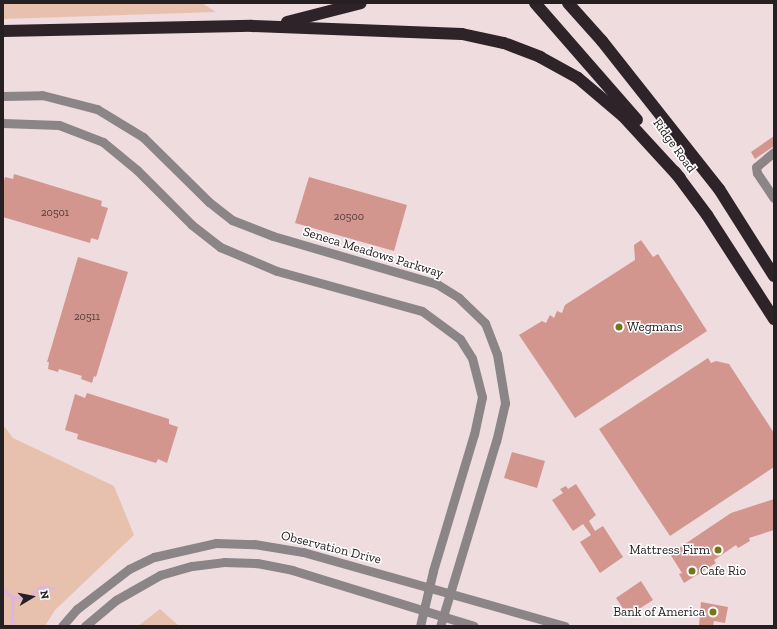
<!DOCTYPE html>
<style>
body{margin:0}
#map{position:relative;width:777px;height:629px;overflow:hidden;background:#eedcdf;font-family:"Zilla Slab",serif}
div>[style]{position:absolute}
.green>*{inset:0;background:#e8c0ae}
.stream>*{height:2.5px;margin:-1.25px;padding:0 1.25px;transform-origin:1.25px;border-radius:1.25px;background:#ddb5e0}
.building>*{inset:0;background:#d2968f}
.minor>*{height:9px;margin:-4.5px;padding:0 4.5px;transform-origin:4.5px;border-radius:4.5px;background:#8b8588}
.highway>*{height:12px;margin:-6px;padding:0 6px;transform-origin:6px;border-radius:6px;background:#2e2329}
.dots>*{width:11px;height:11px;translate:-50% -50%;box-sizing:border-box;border:2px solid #fff;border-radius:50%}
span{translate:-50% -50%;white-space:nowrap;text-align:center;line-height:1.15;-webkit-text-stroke:3px #fff;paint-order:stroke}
.number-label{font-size:11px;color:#523e3d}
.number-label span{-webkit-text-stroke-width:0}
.street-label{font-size:13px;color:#272022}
.poi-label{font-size:13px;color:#272022}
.left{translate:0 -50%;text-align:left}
.right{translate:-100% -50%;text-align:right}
.frame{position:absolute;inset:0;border:4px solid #272022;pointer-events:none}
.north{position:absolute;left:12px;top:577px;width:40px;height:40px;-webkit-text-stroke:3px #fff;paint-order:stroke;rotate:80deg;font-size:11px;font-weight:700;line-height:16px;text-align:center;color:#272022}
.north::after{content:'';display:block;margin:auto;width:14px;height:18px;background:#272022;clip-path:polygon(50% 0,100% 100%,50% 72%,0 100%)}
</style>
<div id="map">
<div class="green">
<i style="clip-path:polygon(3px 3px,202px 3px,216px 12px,3px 19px)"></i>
<i style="clip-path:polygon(3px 425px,13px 438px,114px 486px,134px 535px,55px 610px,45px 626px,3px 626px)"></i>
<i style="clip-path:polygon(160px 609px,179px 626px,138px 626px)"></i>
</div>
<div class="stream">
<i style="left:3px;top:590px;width:12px;rotate:35deg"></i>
<i style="left:13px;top:597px;width:16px;rotate:4deg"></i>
<i style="left:29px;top:598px;width:16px;rotate:-45deg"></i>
<i style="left:40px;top:587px;width:13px;rotate:4deg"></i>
<i style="left:13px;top:597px;width:24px;rotate:92deg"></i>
<i style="left:12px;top:621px;width:6px;rotate:51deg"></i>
</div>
<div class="building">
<i style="clip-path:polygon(774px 136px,774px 146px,755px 159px,751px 152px)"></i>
<i style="clip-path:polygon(14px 174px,102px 201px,101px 206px,108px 208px,98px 240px,91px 238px,90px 243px,3px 217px,3px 185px,5px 177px,13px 179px)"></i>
<i style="clip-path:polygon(309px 177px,407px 205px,394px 251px,295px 223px)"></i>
<i style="clip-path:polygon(641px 240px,653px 257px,658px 254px,707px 331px,575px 418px,519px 335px,542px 321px,546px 323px,550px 315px,554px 318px,557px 311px,562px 313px,565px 305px,635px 260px,634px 245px)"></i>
<i style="clip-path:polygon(78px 257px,128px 272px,96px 377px,94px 376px,92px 383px,81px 379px,82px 376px,59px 369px,58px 372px,48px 369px,49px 362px,47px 362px)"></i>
<i style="clip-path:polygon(708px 358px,711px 363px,716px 361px,729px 364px,774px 433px,774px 467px,670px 536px,599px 429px)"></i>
<i style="clip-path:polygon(87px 393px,169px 419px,169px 424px,178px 427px,167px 463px,158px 459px,156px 463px,77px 439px,78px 434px,65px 430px,75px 394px,85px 398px)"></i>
<i style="clip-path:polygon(512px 452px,545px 461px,537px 488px,504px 478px)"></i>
<i style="clip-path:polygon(576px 484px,596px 515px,589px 521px,595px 531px,603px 526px,623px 557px,600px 573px,580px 542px,591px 535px,583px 524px,573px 531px,552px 500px,563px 493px,560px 489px,566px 486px,568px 489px)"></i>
<i style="clip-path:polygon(774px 499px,774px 530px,749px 538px,750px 541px,738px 548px,736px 545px,714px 560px,716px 563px,684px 583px,679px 574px,682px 573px,670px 554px,731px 513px)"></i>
<i style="clip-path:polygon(641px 581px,653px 600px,628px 616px,616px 598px)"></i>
<i style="clip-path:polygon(701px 602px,728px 607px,725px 623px,714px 621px,713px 626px,699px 626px)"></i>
</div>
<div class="minor">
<i style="left:3px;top:96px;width:39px;rotate:-1deg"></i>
<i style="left:42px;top:95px;width:57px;rotate:14.3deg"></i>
<i style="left:97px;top:109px;width:54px;rotate:31.3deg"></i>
<i style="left:143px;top:137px;width:93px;rotate:44.6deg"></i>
<i style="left:209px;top:202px;width:29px;rotate:38deg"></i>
<i style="left:232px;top:220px;width:44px;rotate:21.3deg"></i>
<i style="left:273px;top:236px;width:171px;rotate:16.3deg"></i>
<i style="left:437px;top:284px;width:26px;rotate:32deg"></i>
<i style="left:459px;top:298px;width:36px;rotate:44deg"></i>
<i style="left:485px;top:323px;width:33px;rotate:69deg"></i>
<i style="left:497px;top:354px;width:50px;rotate:80.7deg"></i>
<i style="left:505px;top:403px;width:39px;rotate:103deg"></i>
<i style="left:496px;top:441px;width:193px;rotate:106.8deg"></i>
<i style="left:3px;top:123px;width:56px;rotate:2deg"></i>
<i style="left:59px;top:125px;width:47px;rotate:21.1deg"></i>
<i style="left:103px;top:142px;width:44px;rotate:39.5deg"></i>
<i style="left:137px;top:170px;width:78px;rotate:45deg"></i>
<i style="left:192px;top:225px;width:36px;rotate:38deg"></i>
<i style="left:220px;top:247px;width:62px;rotate:22.8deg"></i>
<i style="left:277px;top:271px;width:150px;rotate:15.4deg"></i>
<i style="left:422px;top:311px;width:47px;rotate:36.4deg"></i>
<i style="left:460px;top:339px;width:22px;rotate:58deg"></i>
<i style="left:472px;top:358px;width:40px;rotate:75.6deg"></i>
<i style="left:482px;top:397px;width:38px;rotate:102deg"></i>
<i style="left:474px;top:434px;width:143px;rotate:106.7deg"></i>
<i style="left:433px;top:571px;width:57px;rotate:103.3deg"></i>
<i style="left:774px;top:152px;width:23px;rotate:140deg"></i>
<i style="left:756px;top:167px;width:6px;rotate:81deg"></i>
<i style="left:757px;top:173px;width:30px;rotate:56deg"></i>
<i style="left:62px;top:626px;width:23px;rotate:-49deg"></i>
<i style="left:77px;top:609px;width:66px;rotate:-37.6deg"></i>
<i style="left:129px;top:569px;width:28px;rotate:-26deg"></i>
<i style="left:154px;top:557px;width:64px;rotate:-12.7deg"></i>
<i style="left:216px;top:543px;width:38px;rotate:2deg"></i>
<i style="left:254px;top:544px;width:50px;rotate:9.3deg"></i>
<i style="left:303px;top:552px;width:272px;rotate:15.8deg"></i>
<i style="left:85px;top:626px;width:40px;rotate:-40deg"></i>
<i style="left:116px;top:600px;width:51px;rotate:-29.6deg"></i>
<i style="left:160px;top:575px;width:33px;rotate:-16deg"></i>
<i style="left:192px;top:566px;width:32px;rotate:-7deg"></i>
<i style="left:224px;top:562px;width:33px;rotate:2deg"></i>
<i style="left:257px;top:563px;width:36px;rotate:11deg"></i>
<i style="left:292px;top:570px;width:190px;rotate:17.1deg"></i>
</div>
<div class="highway">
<i style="left:535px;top:3px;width:155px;rotate:48.9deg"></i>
<i style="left:568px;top:3px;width:51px;rotate:48.2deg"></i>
<i style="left:602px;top:41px;width:189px;rotate:51.7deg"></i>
<i style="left:719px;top:189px;width:103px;rotate:57.7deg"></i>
<i style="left:287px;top:22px;width:76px;rotate:-14.4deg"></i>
<i style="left:3px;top:31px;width:249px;rotate:-1.2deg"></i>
<i style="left:252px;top:26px;width:210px;rotate:2.2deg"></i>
<i style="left:462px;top:34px;width:43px;rotate:12.1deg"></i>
<i style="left:504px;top:43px;width:39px;rotate:21deg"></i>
<i style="left:540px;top:57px;width:43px;rotate:28.9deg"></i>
<i style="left:578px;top:78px;width:59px;rotate:40.2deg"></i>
<i style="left:623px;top:116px;width:84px;rotate:47.4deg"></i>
<i style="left:675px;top:172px;width:54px;rotate:53.3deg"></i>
<i style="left:707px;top:215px;width:124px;rotate:57.2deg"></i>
</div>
<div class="dots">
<i style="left:619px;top:327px;background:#76751a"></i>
<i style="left:718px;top:550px;background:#76751a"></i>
<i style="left:692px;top:571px;background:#76751a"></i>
<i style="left:713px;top:612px;background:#76751a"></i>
</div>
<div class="number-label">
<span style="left:55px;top:213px">20501</span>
<span style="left:349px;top:217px">20500</span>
<span style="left:87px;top:317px">20511</span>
</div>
<div class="street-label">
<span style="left:674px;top:146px;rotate:54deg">Ridge Road</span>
<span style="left:373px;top:253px;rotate:17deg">Seneca Meadows Parkway</span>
<span style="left:331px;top:548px;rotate:14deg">Observation Drive</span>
</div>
<div class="poi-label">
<span class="left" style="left:627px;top:327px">Wegmans</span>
<span class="right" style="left:710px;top:550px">Mattress Firm</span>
<span class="left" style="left:700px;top:571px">Cafe Rio</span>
<span class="right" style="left:705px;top:612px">Bank of America</span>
</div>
<div class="frame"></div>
<div class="north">N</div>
</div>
